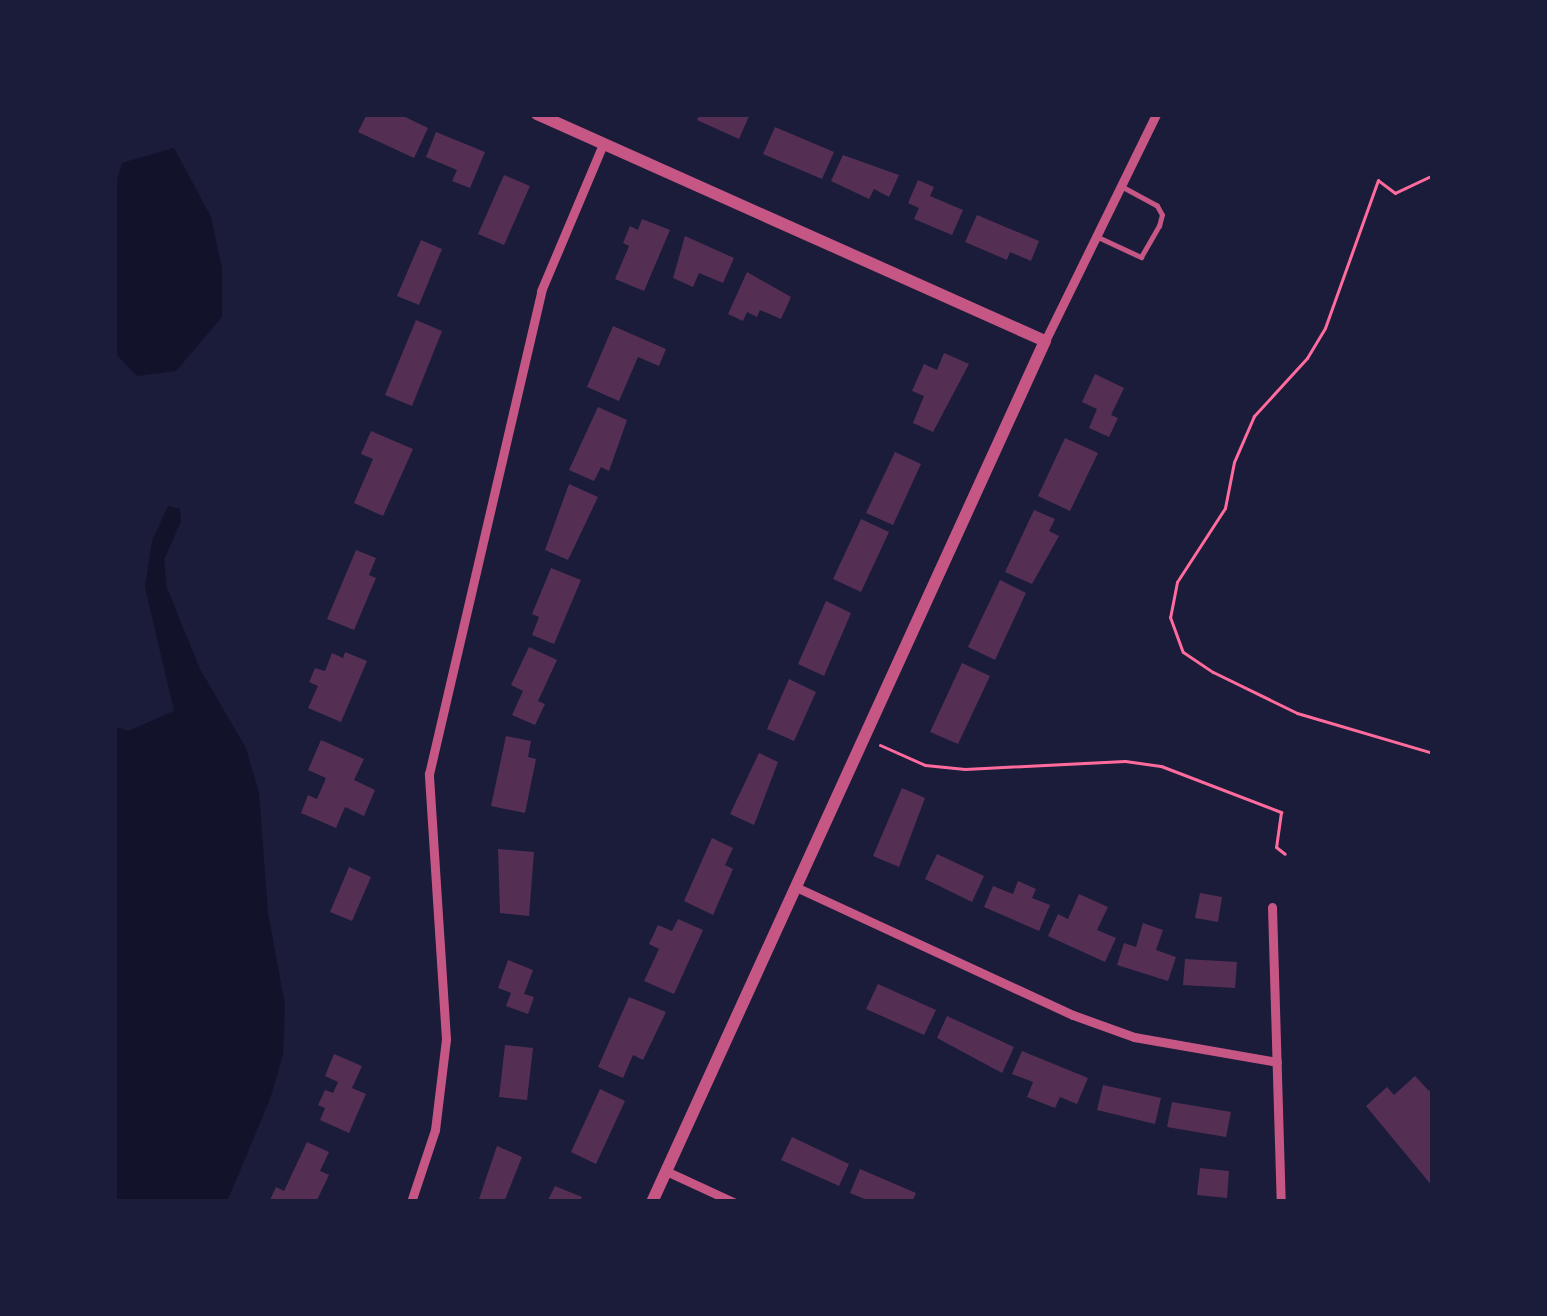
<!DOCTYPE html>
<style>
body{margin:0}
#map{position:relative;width:1547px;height:1316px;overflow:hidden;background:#1b1b3a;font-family:Helvetica,sans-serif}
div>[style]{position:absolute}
.water>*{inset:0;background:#12122b}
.building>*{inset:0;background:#542f53}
.path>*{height:3px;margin:-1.5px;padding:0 1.5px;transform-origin:1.5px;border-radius:1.5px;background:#ff6b9d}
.service>*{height:4.5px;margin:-2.25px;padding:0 2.25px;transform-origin:2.25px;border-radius:2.25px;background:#c65784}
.minor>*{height:9px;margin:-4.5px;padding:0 4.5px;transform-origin:4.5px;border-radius:4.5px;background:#c65784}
.tertiary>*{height:12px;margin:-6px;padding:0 6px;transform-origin:6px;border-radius:6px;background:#c65784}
span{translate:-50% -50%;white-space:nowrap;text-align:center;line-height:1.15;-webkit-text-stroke:9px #1b1b3a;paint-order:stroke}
.frame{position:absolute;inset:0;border:117px solid #1b1b3a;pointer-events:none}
</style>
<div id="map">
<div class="water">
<i style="clip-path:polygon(174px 148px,211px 217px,222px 268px,222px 317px,176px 371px,137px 376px,114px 352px,114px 189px,122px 163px)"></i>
<i style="clip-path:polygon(168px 506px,180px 509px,181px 521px,164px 560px,167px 588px,200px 669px,246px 748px,259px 793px,268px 913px,285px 1005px,283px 1055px,270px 1099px,227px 1202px,114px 1202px,114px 726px,128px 731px,174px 711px,145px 587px,152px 541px)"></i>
</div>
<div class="building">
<i style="clip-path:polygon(367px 114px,399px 114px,428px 128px,414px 158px,358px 132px)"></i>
<i style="clip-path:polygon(700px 114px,750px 114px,739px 139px,697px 120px)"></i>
<i style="clip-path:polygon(775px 127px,834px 152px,822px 179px,763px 154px)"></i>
<i style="clip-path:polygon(436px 132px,485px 152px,470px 188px,452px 181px,457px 170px,426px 157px)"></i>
<i style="clip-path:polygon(843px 155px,899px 175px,889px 197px,874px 189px,869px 199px,831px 181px)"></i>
<i style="clip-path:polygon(504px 175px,530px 186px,504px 245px,478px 234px)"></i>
<i style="clip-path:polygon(918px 180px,934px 187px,930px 196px,963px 210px,952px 235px,914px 219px,919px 208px,908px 203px)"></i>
<i style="clip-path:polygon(977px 215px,1039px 241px,1031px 261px,1010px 252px,1007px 260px,965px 242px)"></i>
<i style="clip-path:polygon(642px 219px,670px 230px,644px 291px,615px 279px,629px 246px,623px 243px,630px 226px,638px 230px)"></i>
<i style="clip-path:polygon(685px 236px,734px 258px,723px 283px,699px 273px,693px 287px,673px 278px)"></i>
<i style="clip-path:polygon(421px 240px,442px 249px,419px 305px,397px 296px)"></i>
<i style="clip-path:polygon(747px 272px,791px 297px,781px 319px,760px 310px,757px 317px,747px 312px,743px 321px,728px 314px)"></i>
<i style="clip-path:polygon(416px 320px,442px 331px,412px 406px,385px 395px)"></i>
<i style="clip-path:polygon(613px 326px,666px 349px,659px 366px,638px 357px,619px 401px,587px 387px)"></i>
<i style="clip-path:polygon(944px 353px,969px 364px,933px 432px,913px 423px,924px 396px,912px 391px,924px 364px,937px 370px)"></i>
<i style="clip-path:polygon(1095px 374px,1124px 388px,1111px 415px,1118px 418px,1109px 437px,1089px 428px,1097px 409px,1082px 402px)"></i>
<i style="clip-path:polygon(598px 407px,627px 420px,609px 471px,601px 467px,594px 481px,569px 470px)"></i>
<i style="clip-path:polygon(371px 431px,413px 449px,383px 516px,354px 503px,373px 459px,361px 454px)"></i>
<i style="clip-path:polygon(1065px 438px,1098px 453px,1070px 511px,1038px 496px)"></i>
<i style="clip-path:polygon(895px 452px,921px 464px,893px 525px,866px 513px)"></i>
<i style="clip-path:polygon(569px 484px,598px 497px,568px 560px,545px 550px)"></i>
<i style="clip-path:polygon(1034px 510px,1055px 519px,1049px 531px,1059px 536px,1032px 584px,1005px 572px)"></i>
<i style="clip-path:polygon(861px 519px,889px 532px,861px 592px,833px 579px)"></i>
<i style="clip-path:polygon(356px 550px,376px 558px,369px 575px,376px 578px,354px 630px,327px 619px)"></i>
<i style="clip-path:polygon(551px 568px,581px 580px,554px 644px,532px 635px,539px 617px,532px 614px)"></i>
<i style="clip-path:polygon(1000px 580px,1026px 593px,995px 660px,968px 647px)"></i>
<i style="clip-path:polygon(826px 601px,851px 613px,824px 676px,798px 664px)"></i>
<i style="clip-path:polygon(529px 647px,557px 660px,538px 701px,545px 704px,535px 725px,512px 715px,523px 691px,511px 685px)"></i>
<i style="clip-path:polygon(345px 652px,367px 661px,341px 722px,308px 708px,318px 686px,309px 682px,315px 668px,325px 671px,332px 653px,343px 658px)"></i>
<i style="clip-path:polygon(962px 663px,990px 676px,958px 744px,930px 732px)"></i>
<i style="clip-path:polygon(789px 679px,816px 692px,794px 741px,767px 729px)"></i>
<i style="clip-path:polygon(506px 736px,531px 741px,528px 757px,536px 759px,525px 813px,491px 806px)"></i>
<i style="clip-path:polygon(321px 740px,364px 759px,354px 780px,375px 790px,364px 816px,345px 807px,336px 828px,301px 813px,308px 795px,317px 799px,326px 778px,308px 770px)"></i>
<i style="clip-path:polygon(759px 753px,778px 762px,754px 825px,730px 814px)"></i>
<i style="clip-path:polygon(902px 788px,925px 798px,899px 867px,873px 856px)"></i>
<i style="clip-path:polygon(712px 838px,733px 848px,725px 865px,733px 869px,713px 915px,684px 901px)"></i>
<i style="clip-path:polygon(498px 849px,534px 852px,529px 916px,500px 913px)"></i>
<i style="clip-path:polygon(937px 854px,984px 876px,972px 902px,925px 879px)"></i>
<i style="clip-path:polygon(349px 867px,371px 877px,352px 921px,330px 912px)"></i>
<i style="clip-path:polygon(1018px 881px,1036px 889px,1032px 898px,1050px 905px,1039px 931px,984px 907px,993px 886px,1013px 894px)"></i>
<i style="clip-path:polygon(1200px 893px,1222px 897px,1218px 922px,1195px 918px)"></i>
<i style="clip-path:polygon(1079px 894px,1108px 907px,1097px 930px,1116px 938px,1105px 962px,1048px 936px,1058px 914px,1068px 919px)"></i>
<i style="clip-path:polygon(678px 919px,703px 930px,674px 994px,644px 981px,659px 949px,649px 944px,658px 925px,672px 931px)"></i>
<i style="clip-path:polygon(1143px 923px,1163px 930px,1156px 950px,1176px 957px,1168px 981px,1117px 965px,1124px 943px,1136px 947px)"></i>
<i style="clip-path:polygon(1185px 959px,1237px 962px,1235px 988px,1183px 985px)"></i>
<i style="clip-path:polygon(508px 960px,533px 970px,524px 994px,534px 997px,528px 1014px,506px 1006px,511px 993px,498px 988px)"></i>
<i style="clip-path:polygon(878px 984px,936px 1010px,924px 1035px,866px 1009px)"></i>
<i style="clip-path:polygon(629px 997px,666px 1012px,643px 1060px,633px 1055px,623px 1078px,598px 1067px)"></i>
<i style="clip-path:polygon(947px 1016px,1014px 1047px,1002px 1073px,937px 1038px)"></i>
<i style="clip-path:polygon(505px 1045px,533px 1048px,527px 1100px,499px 1097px)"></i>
<i style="clip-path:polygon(1022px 1051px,1088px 1078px,1077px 1104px,1060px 1097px,1055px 1108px,1027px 1097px,1033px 1082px,1012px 1074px)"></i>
<i style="clip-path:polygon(334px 1054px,362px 1066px,352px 1088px,366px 1094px,349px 1133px,320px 1120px,325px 1108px,318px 1105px,325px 1090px,333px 1093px,338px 1082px,325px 1076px)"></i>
<i style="clip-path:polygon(1415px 1076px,1429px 1091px,1433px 1087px,1433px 1187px,1366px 1106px,1387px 1087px,1394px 1095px)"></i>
<i style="clip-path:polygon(1103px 1085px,1161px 1098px,1155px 1124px,1097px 1110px)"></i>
<i style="clip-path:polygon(600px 1089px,625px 1101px,596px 1164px,571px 1152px)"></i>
<i style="clip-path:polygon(1172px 1102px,1231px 1112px,1226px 1137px,1167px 1127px)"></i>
<i style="clip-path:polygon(792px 1137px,849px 1164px,839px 1186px,781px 1160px)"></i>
<i style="clip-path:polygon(307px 1142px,329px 1152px,320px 1171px,329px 1175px,316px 1202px,269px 1202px,276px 1187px,284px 1191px)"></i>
<i style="clip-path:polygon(497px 1146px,522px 1157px,504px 1202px,478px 1202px)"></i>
<i style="clip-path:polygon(1200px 1168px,1229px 1171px,1227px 1198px,1197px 1195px)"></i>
<i style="clip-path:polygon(860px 1169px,916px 1193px,912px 1202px,872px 1202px,850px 1193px)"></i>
<i style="clip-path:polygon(555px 1186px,582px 1197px,579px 1202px,547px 1202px)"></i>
</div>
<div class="path">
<i style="left:1433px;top:175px;width:42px;rotate:154.7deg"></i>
<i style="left:1395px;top:193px;width:21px;rotate:-143deg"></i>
<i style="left:1378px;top:180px;width:157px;rotate:109.7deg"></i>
<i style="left:1325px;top:328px;width:35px;rotate:121deg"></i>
<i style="left:1307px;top:358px;width:79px;rotate:132.4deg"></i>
<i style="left:1254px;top:416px;width:50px;rotate:113.5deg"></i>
<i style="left:1234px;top:462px;width:47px;rotate:101.1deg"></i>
<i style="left:1225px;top:508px;width:88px;rotate:123deg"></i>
<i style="left:1177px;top:582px;width:36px;rotate:101deg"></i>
<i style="left:1170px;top:617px;width:37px;rotate:70deg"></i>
<i style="left:1183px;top:652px;width:36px;rotate:34deg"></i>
<i style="left:1213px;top:672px;width:93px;rotate:26deg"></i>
<i style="left:1297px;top:713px;width:142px;rotate:16.4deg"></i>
<i style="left:880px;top:745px;width:49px;rotate:24deg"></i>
<i style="left:925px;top:765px;width:40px;rotate:5.7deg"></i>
<i style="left:965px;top:769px;width:160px;rotate:-2.9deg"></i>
<i style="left:1125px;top:761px;width:36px;rotate:8deg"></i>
<i style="left:1161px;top:766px;width:129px;rotate:21deg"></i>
<i style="left:1281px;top:812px;width:35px;rotate:98deg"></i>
<i style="left:1276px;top:847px;width:11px;rotate:38deg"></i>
</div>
<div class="service">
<i style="left:1096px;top:236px;width:50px;rotate:25deg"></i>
<i style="left:1141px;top:257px;width:36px;rotate:-60deg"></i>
<i style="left:1159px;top:226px;width:11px;rotate:-75deg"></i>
<i style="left:1162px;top:215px;width:10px;rotate:-119deg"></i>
<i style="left:1157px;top:206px;width:42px;rotate:-151.6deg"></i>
</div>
<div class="minor">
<i style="left:1045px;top:341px;width:253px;rotate:-63.9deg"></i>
<i style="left:798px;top:888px;width:303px;rotate:24.8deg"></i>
<i style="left:1073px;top:1015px;width:65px;rotate:19.8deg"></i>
<i style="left:1134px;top:1037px;width:145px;rotate:9.9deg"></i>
<i style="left:1272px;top:907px;width:295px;rotate:88.3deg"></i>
<i style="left:666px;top:1171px;width:74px;rotate:24.8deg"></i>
<i style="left:411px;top:1202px;width:76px;rotate:-71.6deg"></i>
<i style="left:435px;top:1130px;width:92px;rotate:-83.1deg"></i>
<i style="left:446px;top:1039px;width:266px;rotate:-93.7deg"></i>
<i style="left:429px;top:774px;width:496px;rotate:-76.9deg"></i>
<i style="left:541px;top:291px;width:160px;rotate:-67.1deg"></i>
</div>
<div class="tertiary">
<i style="left:537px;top:114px;width:556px;rotate:24.08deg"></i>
<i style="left:1045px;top:341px;width:946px;rotate:114.53deg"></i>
</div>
<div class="frame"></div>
</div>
